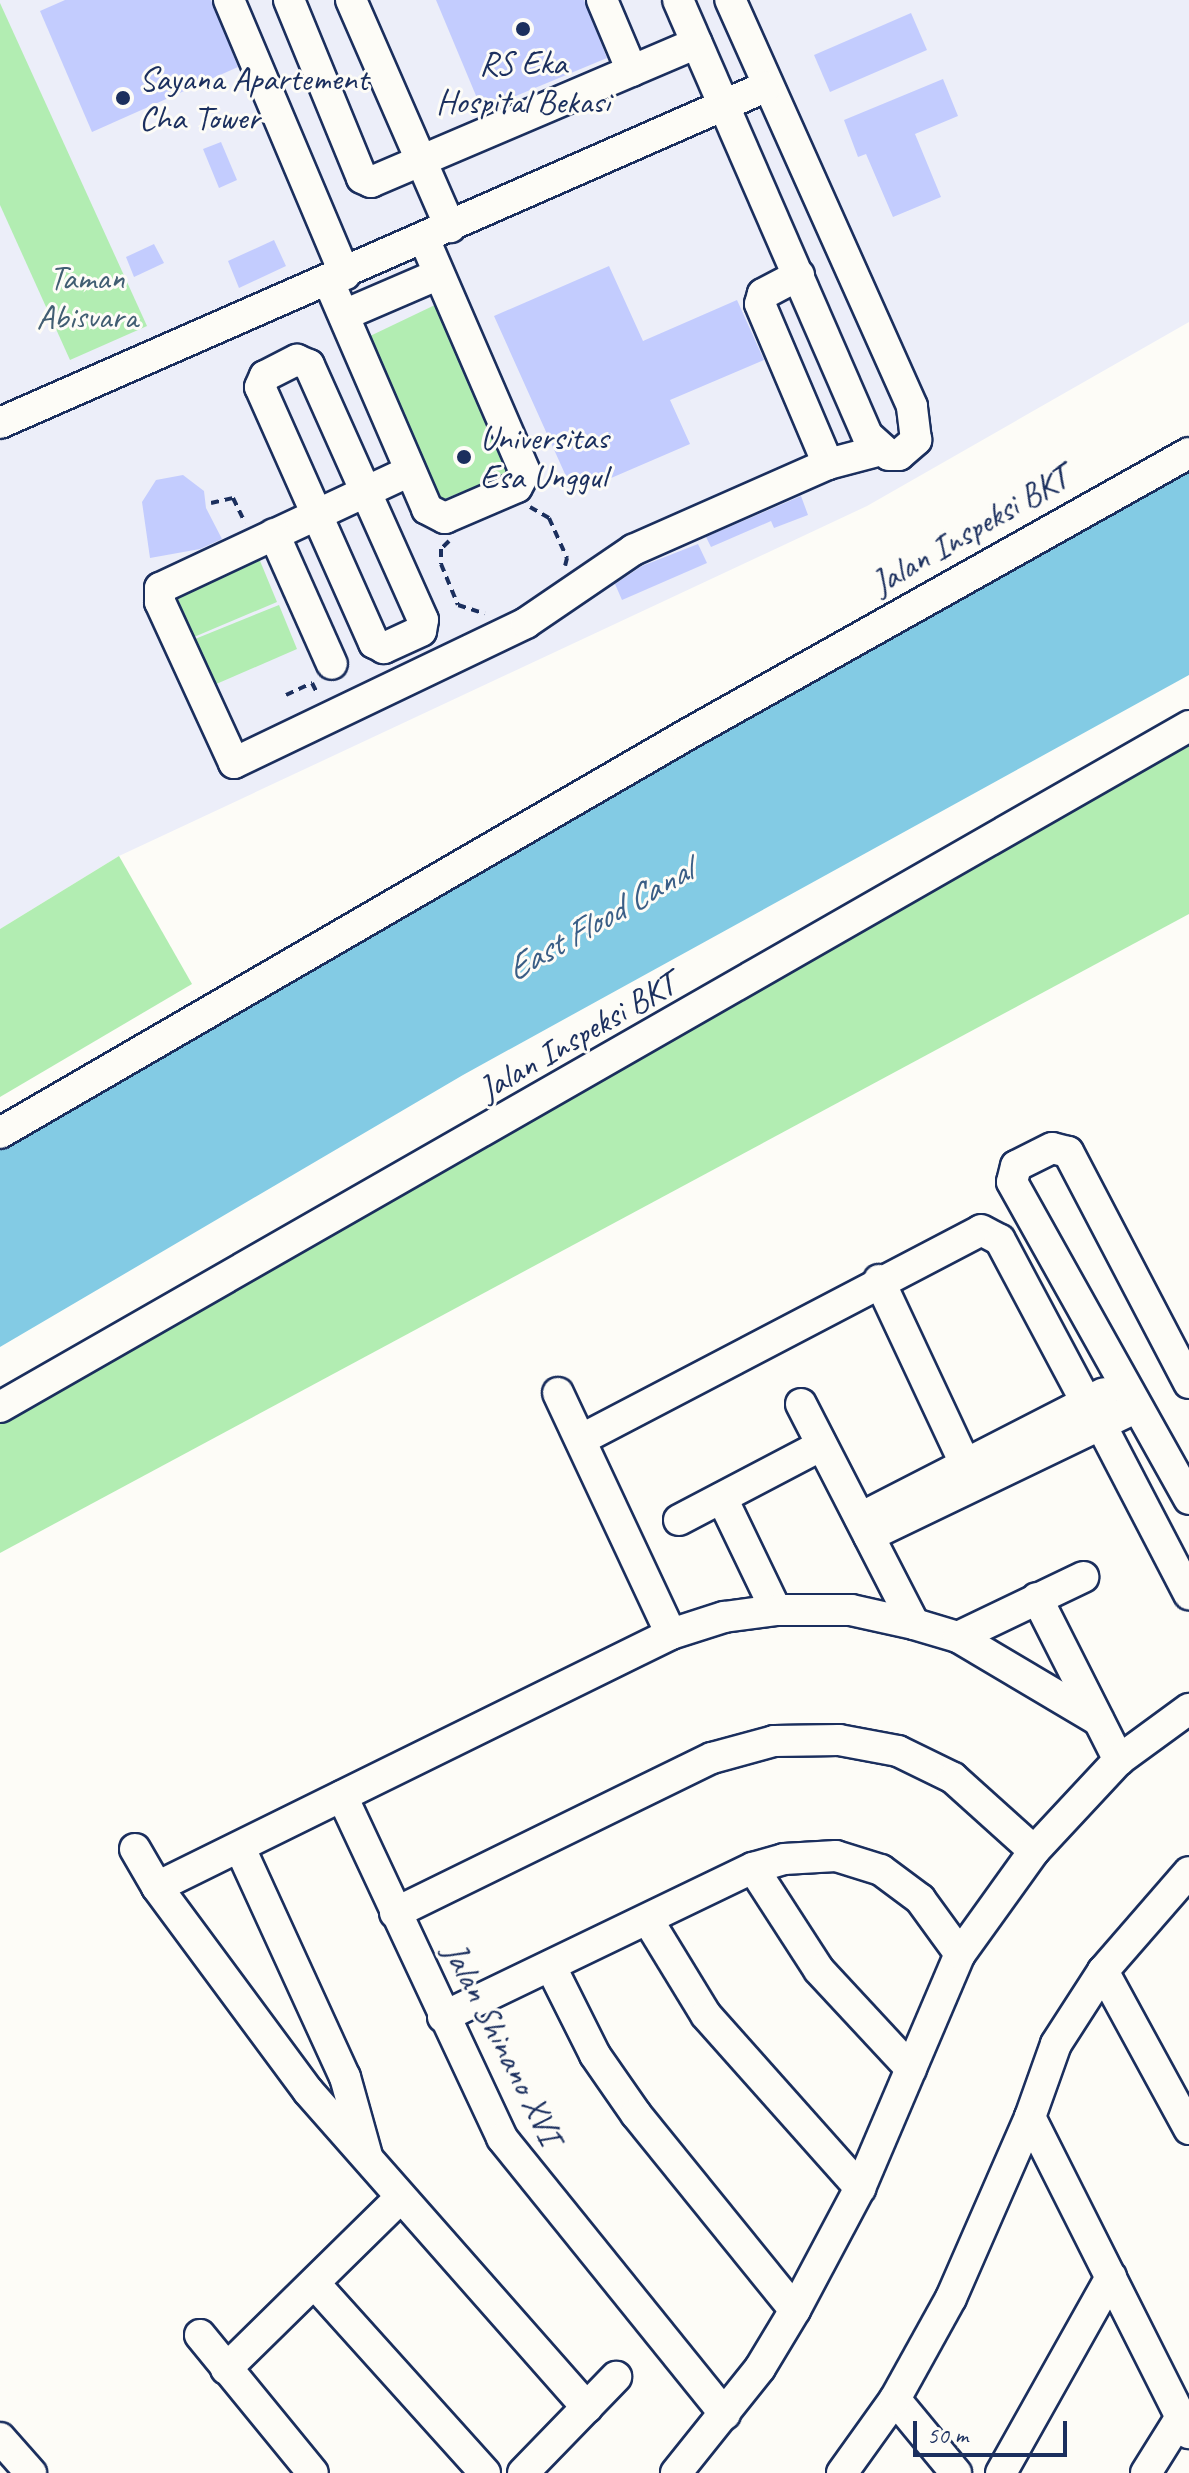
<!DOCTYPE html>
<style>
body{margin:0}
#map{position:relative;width:1189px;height:2473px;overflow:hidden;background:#fdfcf7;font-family:Caveat,sans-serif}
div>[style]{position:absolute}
.built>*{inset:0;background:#eceef9}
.green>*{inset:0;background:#b2edb2}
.water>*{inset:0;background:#83cbe4}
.building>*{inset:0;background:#c3ccfe}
.path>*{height:4px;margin-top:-2px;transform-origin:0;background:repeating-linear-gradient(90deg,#1b2f5e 0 8px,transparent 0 14px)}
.roads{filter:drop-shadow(2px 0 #1b2f5e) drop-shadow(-2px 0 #1b2f5e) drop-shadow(0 2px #1b2f5e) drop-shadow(0 -2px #1b2f5e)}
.minor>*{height:30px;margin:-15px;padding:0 15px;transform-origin:15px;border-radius:15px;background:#fdfcf7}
.dots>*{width:22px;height:22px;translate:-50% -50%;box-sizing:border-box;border:4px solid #fdfcf7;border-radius:50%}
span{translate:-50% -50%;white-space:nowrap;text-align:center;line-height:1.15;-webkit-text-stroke:6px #fdfcf7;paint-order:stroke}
.poi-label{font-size:34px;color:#1b2f5e}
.left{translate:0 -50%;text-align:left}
.park-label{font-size:34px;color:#415e73}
.street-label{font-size:34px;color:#1b2f5e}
.water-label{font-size:36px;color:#3a5e86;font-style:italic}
.scale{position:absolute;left:913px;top:2421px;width:154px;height:36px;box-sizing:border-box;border:4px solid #1b2f5e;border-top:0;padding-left:10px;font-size:24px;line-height:28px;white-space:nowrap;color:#1b2f5e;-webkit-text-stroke:6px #fdfcf7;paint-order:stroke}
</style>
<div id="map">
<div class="built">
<i style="clip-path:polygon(0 0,1189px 0,1189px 322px,867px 506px,119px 856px,0 929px)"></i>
</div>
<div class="green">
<i style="clip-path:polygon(0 3px,147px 326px,70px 360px,0 205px)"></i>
<i style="clip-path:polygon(437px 304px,509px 473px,439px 501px,368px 337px)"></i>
<i style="clip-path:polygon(258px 556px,277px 602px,194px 637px,175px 592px)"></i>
<i style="clip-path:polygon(279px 605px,297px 649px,214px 685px,195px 639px)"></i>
<i style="clip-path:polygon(1189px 726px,1189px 914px,0 1553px,0 1407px)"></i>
<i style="clip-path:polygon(119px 856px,192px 984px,0 1097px,0 929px)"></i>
</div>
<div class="water">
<i style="clip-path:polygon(1189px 462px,1189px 675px,463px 1075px,0 1347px,0 1142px)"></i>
</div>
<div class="building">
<i style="clip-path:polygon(65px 0,211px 0,238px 67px,92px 132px,40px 11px)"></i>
<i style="clip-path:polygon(436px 0,584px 0,607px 58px,482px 110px)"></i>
<i style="clip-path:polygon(911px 13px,927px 50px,830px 92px,814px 55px)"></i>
<i style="clip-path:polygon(943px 79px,958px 116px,915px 134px,941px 197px,893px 217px,866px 154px,858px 157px,844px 120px)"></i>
<i style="clip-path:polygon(221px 142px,237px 180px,219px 188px,203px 149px)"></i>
<i style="clip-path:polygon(274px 240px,286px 266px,239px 288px,228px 261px)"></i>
<i style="clip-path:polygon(154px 244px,164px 263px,134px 277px,126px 257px)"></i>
<i style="clip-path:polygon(609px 266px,643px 341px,737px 300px,764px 360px,670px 400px,690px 444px,574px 494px,494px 316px)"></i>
<i style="clip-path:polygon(183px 475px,204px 491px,206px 508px,222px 539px,200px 549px,150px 558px,142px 502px,156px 480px)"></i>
<i style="clip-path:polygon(801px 496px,808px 515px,774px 528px,771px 521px,711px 547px,706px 537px)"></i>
<i style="clip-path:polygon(698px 544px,707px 563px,622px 600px,615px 584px,642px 566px)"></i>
</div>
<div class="path">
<i style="left:211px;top:503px;width:23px;rotate:-13deg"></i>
<i style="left:233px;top:498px;width:28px;rotate:64deg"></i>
<i style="left:530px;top:507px;width:22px;rotate:30deg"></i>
<i style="left:549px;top:518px;width:44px;rotate:65.8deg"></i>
<i style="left:567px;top:558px;width:8px;rotate:104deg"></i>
<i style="left:449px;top:541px;width:11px;rotate:135deg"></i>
<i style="left:441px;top:549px;width:15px;rotate:90deg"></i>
<i style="left:441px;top:564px;width:44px;rotate:67.5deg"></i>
<i style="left:458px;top:605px;width:28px;rotate:18deg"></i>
<i style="left:286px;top:695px;width:29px;rotate:-25deg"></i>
<i style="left:312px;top:683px;width:13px;rotate:63deg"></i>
</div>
<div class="roads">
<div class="minor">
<i style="left:229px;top:0;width:298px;rotate:67.1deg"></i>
<i style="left:289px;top:0;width:192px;rotate:67.7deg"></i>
<i style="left:362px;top:178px;width:10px;rotate:24deg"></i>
<i style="left:371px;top:182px;width:354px;rotate:-23.1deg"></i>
<i style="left:351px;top:0;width:248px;rotate:66.4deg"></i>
<i style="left:602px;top:0;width:77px;rotate:67.1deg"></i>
<i style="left:678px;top:0;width:476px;rotate:66.5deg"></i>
<i style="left:868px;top:436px;width:28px;rotate:42deg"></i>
<i style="left:889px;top:455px;width:10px"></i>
<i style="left:899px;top:455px;width:23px;rotate:-41deg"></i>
<i style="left:916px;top:440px;width:34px;rotate:-97deg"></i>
<i style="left:912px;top:406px;width:445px;rotate:-114.1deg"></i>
<i style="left:799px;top:275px;width:41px;rotate:152.2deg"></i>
<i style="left:763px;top:294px;width:10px;rotate:107deg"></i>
<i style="left:760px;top:304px;width:174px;rotate:67deg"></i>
<i style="left:329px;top:282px;width:247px;rotate:66.6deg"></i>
<i style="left:427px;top:509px;width:20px;rotate:27deg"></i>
<i style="left:445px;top:518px;width:78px;rotate:-23.3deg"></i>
<i style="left:517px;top:487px;width:17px;rotate:-62deg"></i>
<i style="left:525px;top:472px;width:254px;rotate:-113.4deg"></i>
<i style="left:344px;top:315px;width:103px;rotate:-23.3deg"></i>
<i style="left:297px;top:360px;width:13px;rotate:23deg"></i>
<i style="left:309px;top:365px;width:279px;rotate:65.9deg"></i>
<i style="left:423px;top:620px;width:11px;rotate:100deg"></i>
<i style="left:421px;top:631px;width:41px;rotate:155.3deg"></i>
<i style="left:384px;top:648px;width:11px;rotate:-153deg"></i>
<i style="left:374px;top:643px;width:280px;rotate:-114deg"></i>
<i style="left:260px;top:387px;width:12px;rotate:-66deg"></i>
<i style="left:265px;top:376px;width:36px;rotate:-27deg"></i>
<i style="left:0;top:423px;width:836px;rotate:-23.71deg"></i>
<i style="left:410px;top:471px;width:276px;rotate:154.9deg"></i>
<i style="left:160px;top:588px;width:14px;rotate:90deg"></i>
<i style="left:160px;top:602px;width:177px;rotate:65.3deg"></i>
<i style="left:234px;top:763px;width:324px;rotate:-25.6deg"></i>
<i style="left:526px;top:623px;width:130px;rotate:-34.3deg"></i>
<i style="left:633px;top:550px;width:213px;rotate:-23.8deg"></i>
<i style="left:828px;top:464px;width:55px;rotate:-14.8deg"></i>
<i style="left:274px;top:534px;width:142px;rotate:66deg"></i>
<i style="left:0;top:1133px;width:795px;rotate:-30.11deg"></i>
<i style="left:688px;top:734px;width:574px;rotate:-29.29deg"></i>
<i style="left:879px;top:1280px;width:203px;rotate:64.9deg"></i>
<i style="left:1189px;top:1383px;width:261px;rotate:-117.6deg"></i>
<i style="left:1068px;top:1152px;width:16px;rotate:-166deg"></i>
<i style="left:1052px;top:1148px;width:40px;rotate:153.4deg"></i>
<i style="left:1016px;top:1166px;width:16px;rotate:104deg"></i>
<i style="left:1012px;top:1182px;width:363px;rotate:60.8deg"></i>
<i style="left:558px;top:1393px;width:266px;rotate:64.9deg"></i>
<i style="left:801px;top:1404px;width:247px;rotate:62.8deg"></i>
<i style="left:0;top:1407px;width:1370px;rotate:-29.8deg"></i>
<i style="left:1101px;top:1425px;width:191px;rotate:62.5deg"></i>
<i style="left:582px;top:1439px;width:450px;rotate:-27.6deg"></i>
<i style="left:981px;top:1230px;width:21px;rotate:28deg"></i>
<i style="left:1000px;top:1240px;width:183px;rotate:62deg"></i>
<i style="left:722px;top:1498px;width:124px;rotate:64.3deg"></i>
<i style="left:860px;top:1518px;width:274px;rotate:-27.1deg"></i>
<i style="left:679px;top:1520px;width:161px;rotate:-27.7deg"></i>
<i style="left:869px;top:1536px;width:297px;rotate:-25.7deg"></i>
<i style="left:1037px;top:1598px;width:182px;rotate:63.2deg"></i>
<i style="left:958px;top:1637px;width:139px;rotate:-25.6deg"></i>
<i style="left:342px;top:1796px;width:378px;rotate:64.9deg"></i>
<i style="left:502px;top:2138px;width:355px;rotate:51.1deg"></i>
<i style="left:240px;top:1848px;width:252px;rotate:65.4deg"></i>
<i style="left:345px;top:2077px;width:82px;rotate:74.4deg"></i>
<i style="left:135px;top:1849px;width:44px;rotate:59.9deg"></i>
<i style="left:157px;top:1887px;width:254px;rotate:53.5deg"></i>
<i style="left:308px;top:2091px;width:422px;rotate:48.6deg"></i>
<i style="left:753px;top:1868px;width:121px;rotate:57.1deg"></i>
<i style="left:819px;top:1970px;width:135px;rotate:47.1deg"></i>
<i style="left:157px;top:1887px;width:573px;rotate:-26.21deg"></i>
<i style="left:671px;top:1634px;width:56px;rotate:-17.8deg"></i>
<i style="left:724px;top:1617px;width:52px;rotate:-7.7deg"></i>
<i style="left:776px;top:1610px;width:75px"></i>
<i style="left:851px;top:1610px;width:65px;rotate:12.5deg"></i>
<i style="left:914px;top:1624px;width:46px;rotate:16.5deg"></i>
<i style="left:958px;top:1637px;width:163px;rotate:30.7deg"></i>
<i style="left:395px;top:1913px;width:353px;rotate:-26.1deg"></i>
<i style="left:712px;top:1758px;width:64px;rotate:-15.3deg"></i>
<i style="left:774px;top:1741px;width:65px;rotate:-0.9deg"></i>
<i style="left:839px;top:1740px;width:60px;rotate:10.6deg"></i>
<i style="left:898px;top:1751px;width:61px;rotate:26.1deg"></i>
<i style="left:953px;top:1778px;width:109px;rotate:42deg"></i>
<i style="left:648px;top:1920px;width:111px;rotate:58.6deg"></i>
<i style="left:706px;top:2015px;width:232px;rotate:48.3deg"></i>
<i style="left:551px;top:1967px;width:98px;rotate:63.4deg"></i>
<i style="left:595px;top:2055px;width:72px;rotate:55.2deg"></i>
<i style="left:636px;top:2114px;width:252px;rotate:51deg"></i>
<i style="left:1103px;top:1971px;width:180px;rotate:61.4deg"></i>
<i style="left:443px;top:2017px;width:344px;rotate:-25.7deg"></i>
<i style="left:753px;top:1868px;width:32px;rotate:-16deg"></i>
<i style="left:784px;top:1859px;width:52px;rotate:-3.3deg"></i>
<i style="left:836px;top:1856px;width:47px;rotate:17.3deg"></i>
<i style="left:881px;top:1870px;width:49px;rotate:36.6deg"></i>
<i style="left:920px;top:1899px;width:68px;rotate:54deg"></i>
<i style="left:1030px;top:2117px;width:354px;rotate:63.3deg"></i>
<i style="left:315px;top:2284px;width:254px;rotate:48deg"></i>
<i style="left:200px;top:2335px;width:178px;rotate:50.7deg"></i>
<i style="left:226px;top:2369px;width:243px;rotate:-44.5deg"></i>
<i style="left:895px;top:2399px;width:96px;rotate:50.5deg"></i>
<i style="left:0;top:2438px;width:47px;rotate:48.5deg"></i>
<i style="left:523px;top:2473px;width:134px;rotate:-45.9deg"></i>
<i style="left:676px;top:2473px;width:134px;rotate:-51.3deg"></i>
<i style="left:760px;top:2368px;width:68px;rotate:-58.9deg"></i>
<i style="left:795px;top:2310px;width:138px;rotate:-62deg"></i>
<i style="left:860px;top:2188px;width:254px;rotate:-66.9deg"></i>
<i style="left:960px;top:1954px;width:127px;rotate:-54.3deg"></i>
<i style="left:1034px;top:1851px;width:125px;rotate:-47deg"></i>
<i style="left:1119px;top:1760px;width:87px;rotate:-36.1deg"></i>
<i style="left:842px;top:2473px;width:91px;rotate:-54.4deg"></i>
<i style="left:895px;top:2399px;width:115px;rotate:-61deg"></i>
<i style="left:951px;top:2298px;width:197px;rotate:-66.4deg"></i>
<i style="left:1030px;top:2117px;width:77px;rotate:-70.4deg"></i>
<i style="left:1056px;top:2044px;width:87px;rotate:-57.2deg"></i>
<i style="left:1103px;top:1971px;width:131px;rotate:-49deg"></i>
<i style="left:1001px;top:2473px;width:225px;rotate:-60.7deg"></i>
<i style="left:1146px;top:2473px;width:66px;rotate:-58deg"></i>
</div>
</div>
<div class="dots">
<i style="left:523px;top:29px;background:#1b2f5e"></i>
<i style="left:123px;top:98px;background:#1b2f5e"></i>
<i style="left:464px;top:457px;background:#1b2f5e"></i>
</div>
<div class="poi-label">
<span style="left:523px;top:82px">RS Eka<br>Hospital Bekasi</span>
<span class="left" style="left:139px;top:98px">Sayana Apartement<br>Cha Tower</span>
<span class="left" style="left:480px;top:457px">Universitas<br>Esa Unggul</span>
</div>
<div class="park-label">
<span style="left:87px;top:297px">Taman<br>Abisvara</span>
</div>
<div class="street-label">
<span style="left:970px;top:530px;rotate:-30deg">Jalan Inspeksi BKT</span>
<span style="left:577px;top:1036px;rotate:-30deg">Jalan Inspeksi BKT</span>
<span style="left:503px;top:2043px;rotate:63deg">Jalan Shinano XVI</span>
</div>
<div class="water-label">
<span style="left:599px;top:920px;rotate:-30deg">East Flood Canal</span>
</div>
<div class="scale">50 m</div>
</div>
